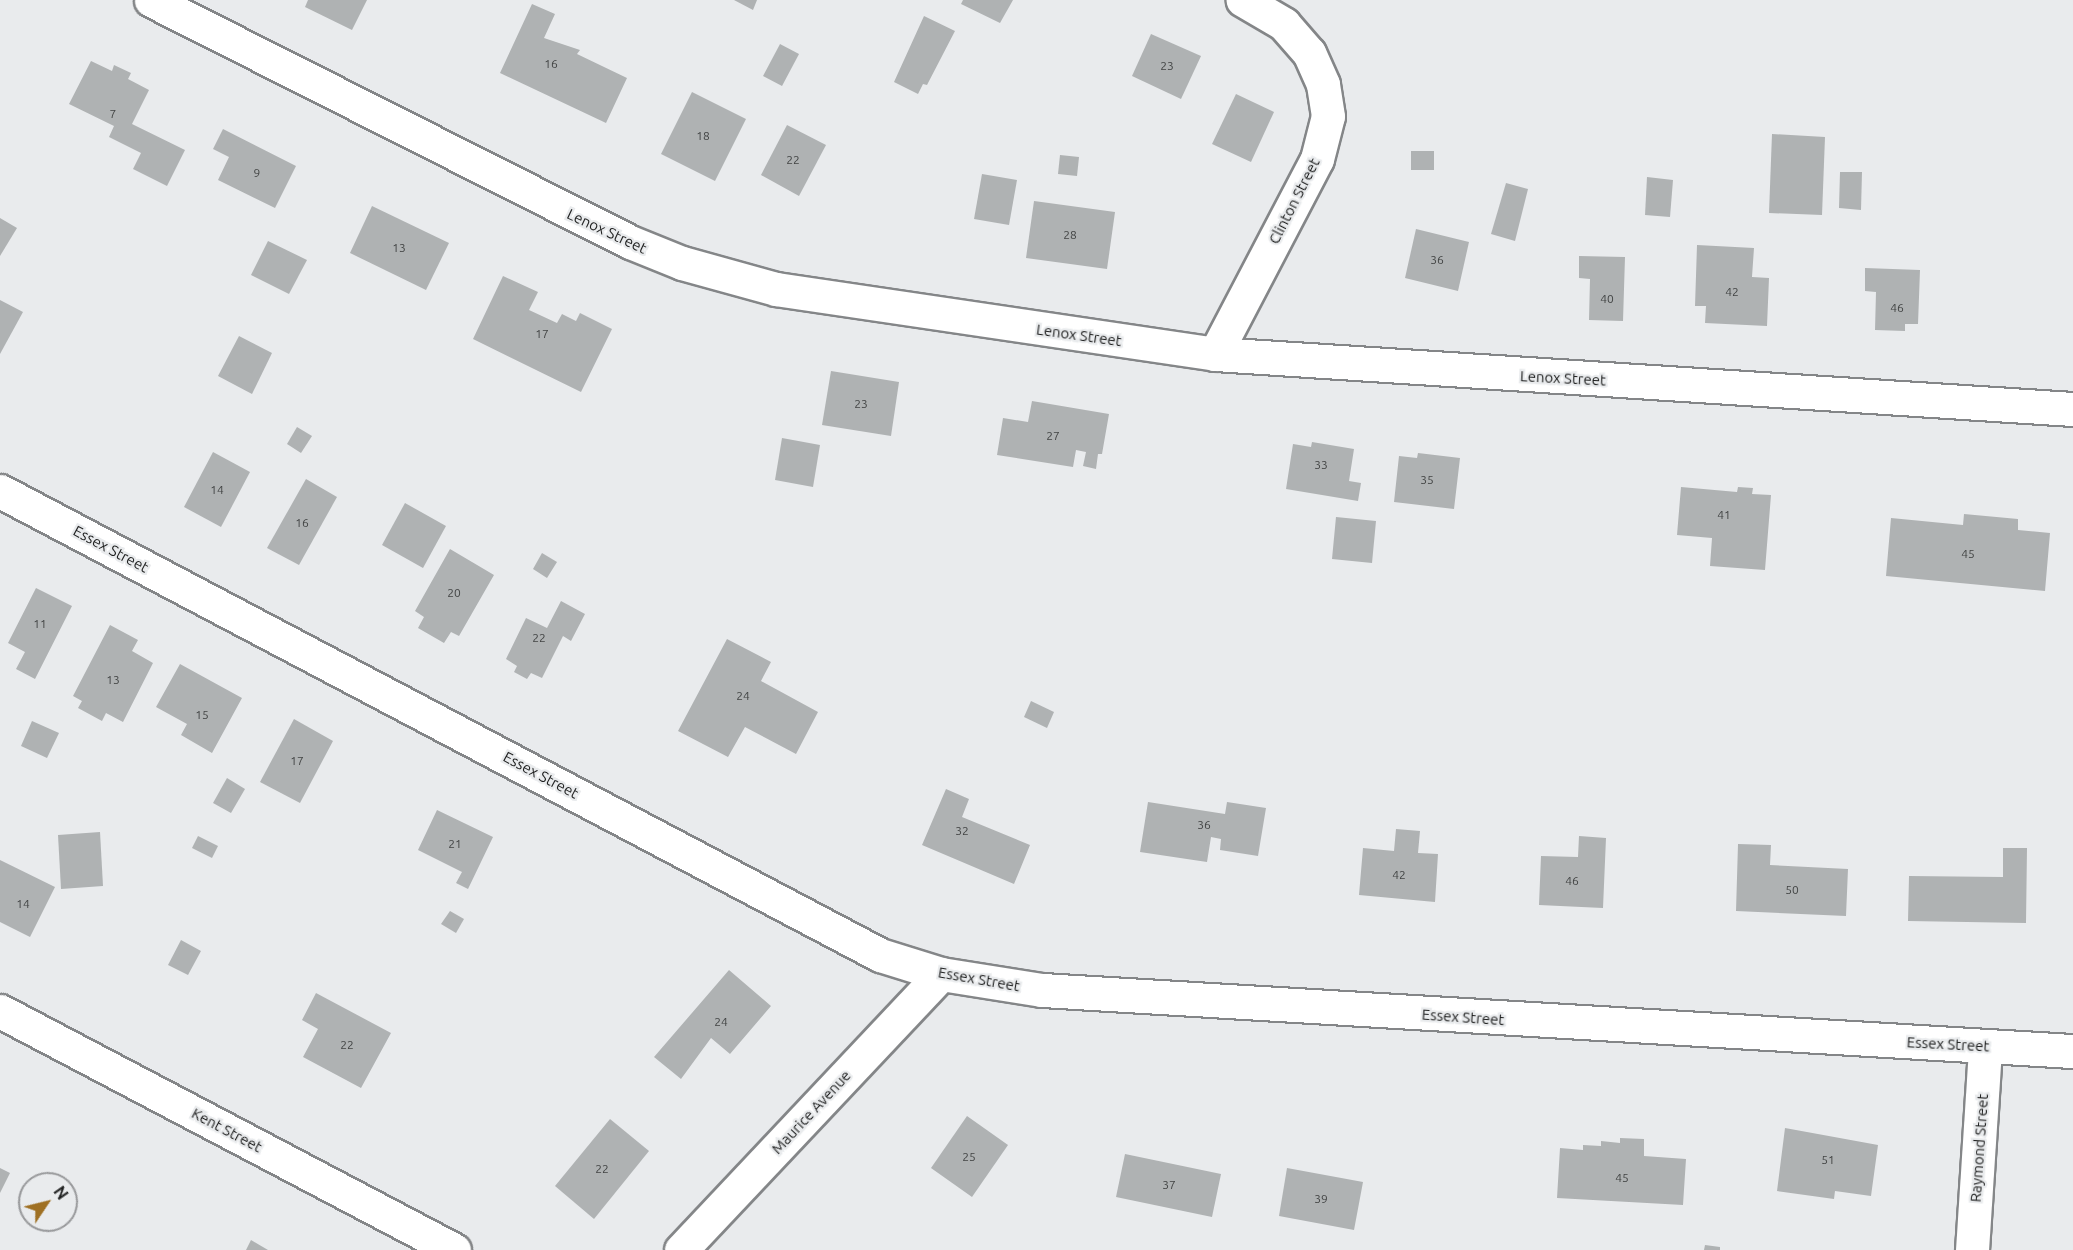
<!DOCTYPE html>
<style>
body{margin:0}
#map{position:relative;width:2073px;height:1250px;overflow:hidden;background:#e9ebed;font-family:Ubuntu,sans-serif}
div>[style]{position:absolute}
.building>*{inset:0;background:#afb2b3}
.roads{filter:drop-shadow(2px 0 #848688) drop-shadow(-2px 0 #848688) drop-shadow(0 2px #848688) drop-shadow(0 -2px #848688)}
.minor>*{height:33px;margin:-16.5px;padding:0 16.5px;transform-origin:16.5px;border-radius:16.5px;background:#fff}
span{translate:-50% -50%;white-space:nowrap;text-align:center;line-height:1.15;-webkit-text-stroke:4.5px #e9ebed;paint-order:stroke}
.number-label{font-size:12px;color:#424444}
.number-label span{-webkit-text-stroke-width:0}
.street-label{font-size:15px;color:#1e1f1f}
.north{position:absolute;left:18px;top:1172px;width:60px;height:60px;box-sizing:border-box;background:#e9ebed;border:2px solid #98999b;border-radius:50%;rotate:55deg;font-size:16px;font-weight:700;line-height:24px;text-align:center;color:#1e1f1f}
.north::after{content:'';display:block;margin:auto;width:21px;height:27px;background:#9f7023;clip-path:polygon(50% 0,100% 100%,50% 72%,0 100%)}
</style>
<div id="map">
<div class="building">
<i style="clip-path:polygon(308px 0,367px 0,352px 30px,305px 7px)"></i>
<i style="clip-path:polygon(734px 0,757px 0,753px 10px)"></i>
<i style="clip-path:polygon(963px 0,1013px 0,1000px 23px,961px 4px)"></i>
<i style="clip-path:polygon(532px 4px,555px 14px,544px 38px,580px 50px,577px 54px,627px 78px,606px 123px,500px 73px)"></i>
<i style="clip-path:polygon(924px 16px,955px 31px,927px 85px,923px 84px,918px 94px,894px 82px)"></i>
<i style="clip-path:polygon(1151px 34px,1201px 56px,1181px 99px,1132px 76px)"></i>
<i style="clip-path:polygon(780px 44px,799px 54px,782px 86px,763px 76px)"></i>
<i style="clip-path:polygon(91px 61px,112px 71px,114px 65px,131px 73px,128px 79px,149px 90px,132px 124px,185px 150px,167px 186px,133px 169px,141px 153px,109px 137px,114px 126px,69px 104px)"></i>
<i style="clip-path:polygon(692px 92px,746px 119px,715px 181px,661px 154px)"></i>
<i style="clip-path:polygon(1236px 94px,1274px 112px,1251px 162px,1212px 144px)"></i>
<i style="clip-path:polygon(787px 125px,826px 145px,799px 196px,761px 175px)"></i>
<i style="clip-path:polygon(223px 129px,296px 166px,275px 208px,218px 180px,229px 157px,213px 149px)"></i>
<i style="clip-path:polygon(1772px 134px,1825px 137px,1822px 215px,1769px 213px)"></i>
<i style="clip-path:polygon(1411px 151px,1434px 151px,1434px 170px,1411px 170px)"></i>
<i style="clip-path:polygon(1060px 155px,1079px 157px,1077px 176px,1058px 174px)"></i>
<i style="clip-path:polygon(1840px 172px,1862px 172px,1861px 210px,1839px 208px)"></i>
<i style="clip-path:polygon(982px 174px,1017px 180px,1009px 225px,974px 219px)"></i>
<i style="clip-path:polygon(1647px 177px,1673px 180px,1670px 217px,1645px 215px)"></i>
<i style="clip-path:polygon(1506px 183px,1528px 189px,1515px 241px,1491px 234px)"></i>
<i style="clip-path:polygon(1034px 201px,1115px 212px,1107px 269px,1026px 258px)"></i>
<i style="clip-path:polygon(372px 206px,449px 243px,426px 290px,350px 253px)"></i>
<i style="clip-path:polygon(0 218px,17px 228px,0 256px)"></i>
<i style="clip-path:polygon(1416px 229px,1469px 242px,1458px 291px,1405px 278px)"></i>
<i style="clip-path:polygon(268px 241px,307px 260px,289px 294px,251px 275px)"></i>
<i style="clip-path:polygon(1697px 245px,1754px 248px,1752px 277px,1769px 278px,1767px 326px,1705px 323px,1706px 306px,1695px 306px)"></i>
<i style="clip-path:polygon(1579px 256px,1625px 257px,1623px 321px,1589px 320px,1590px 279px,1579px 278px)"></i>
<i style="clip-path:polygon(1865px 268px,1920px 270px,1918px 324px,1905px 324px,1905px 331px,1875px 330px,1876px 292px,1865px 291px)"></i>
<i style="clip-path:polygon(503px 276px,538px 292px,529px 310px,557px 323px,562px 314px,576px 321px,580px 313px,612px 329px,581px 392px,473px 339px)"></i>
<i style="clip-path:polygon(0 300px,23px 312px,0 354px)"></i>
<i style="clip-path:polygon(239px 336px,272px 353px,252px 394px,218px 376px)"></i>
<i style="clip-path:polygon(831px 371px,899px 382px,891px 436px,822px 425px)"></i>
<i style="clip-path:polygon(1032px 401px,1109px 414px,1102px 454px,1098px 454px,1096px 469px,1083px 466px,1086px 452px,1076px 450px,1073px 467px,997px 455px,1003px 418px,1028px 422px)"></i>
<i style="clip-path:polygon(297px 427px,312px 436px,301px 453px,287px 444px)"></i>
<i style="clip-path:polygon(782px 438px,820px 445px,813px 487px,775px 480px)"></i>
<i style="clip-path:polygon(1312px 442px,1354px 449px,1349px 481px,1361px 483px,1358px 501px,1286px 489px,1293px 444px,1311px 447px)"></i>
<i style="clip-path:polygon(213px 452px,250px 472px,221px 527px,184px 507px)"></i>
<i style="clip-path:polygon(1418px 453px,1460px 458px,1454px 509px,1394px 502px,1399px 456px,1417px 458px)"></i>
<i style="clip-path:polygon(306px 479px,337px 497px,299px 565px,267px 548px)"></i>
<i style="clip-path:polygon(1681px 487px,1737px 492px,1738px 487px,1753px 488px,1752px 494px,1771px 495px,1765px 570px,1710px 566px,1712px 538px,1677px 535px)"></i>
<i style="clip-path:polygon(405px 503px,446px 526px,423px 568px,382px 545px)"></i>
<i style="clip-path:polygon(1964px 514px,2018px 519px,2018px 530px,2050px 533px,2045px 591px,1886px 576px,1891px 518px,1963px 525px)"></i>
<i style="clip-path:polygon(1336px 517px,1376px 521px,1372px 563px,1332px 559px)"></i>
<i style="clip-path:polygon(450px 549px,494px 575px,459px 636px,451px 632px,444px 643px,418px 628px,424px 617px,415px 611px)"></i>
<i style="clip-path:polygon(542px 553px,557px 562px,547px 578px,533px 569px)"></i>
<i style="clip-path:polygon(36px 588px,72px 606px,35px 679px,16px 669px,25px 652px,8px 643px)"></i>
<i style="clip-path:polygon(561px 601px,585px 614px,571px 641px,563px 636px,542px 678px,531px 673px,527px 679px,514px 672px,517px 666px,506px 659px,526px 618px,547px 628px)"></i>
<i style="clip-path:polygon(110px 625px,138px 640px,132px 651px,153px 663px,123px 722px,106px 713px,102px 721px,78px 708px,82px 701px,73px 696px)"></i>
<i style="clip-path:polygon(727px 639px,771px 662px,761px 681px,818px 712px,796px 754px,745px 727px,728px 757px,678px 731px)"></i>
<i style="clip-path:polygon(180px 664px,242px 698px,212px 753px,181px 735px,187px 724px,156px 707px)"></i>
<i style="clip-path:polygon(1031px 701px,1054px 712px,1047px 728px,1024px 717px)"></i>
<i style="clip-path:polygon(294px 719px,333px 741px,300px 803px,260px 782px)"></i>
<i style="clip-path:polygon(32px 721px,59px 733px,47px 758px,21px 746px)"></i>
<i style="clip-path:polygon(227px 778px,245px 789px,231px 813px,213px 803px)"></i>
<i style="clip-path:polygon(946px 789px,969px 799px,962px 817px,1030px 845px,1014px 884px,922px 845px)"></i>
<i style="clip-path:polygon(1148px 802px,1225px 814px,1227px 802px,1266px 808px,1258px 856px,1220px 850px,1221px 839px,1211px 837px,1207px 862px,1140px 852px)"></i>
<i style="clip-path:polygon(437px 810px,493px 837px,468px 889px,456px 883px,462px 872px,418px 850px)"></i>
<i style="clip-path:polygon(1396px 829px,1420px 831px,1418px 853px,1438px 854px,1435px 902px,1359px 895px,1363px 848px,1394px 851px)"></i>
<i style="clip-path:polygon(100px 832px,103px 886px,61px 889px,58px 835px)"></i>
<i style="clip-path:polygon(198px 836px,218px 846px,212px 858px,192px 848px)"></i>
<i style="clip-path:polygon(1579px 836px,1606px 838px,1603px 908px,1539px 905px,1541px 856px,1578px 857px)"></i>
<i style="clip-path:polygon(1738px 844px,1771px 845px,1770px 865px,1848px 869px,1846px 916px,1736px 911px)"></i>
<i style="clip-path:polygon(2003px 848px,2027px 848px,2026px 923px,1908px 921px,1909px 876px,2003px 877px)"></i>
<i style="clip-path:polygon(0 860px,55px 887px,30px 937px,0 922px)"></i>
<i style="clip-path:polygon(450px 911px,464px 919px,456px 933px,441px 924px)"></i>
<i style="clip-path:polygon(181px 940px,201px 951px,188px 975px,168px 965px)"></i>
<i style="clip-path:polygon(729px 970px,771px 1006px,730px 1054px,711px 1038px,681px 1079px,654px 1057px)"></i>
<i style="clip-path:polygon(316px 993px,391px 1033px,361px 1088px,303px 1057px,318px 1029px,302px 1020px)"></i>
<i style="clip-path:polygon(967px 1116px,1008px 1145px,972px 1197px,931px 1168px)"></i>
<i style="clip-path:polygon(610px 1119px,649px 1151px,594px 1219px,555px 1186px)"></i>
<i style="clip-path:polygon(1785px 1128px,1878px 1145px,1871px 1196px,1835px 1191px,1834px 1199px,1777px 1191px)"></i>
<i style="clip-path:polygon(1620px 1138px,1644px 1139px,1644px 1156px,1686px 1159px,1683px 1205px,1557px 1198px,1560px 1148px,1583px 1150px,1583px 1145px,1601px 1146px,1601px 1141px,1620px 1143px)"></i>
<i style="clip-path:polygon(1125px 1154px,1221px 1174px,1212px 1217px,1116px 1197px)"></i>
<i style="clip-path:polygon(0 1168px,10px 1173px,0 1193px)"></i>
<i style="clip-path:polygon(1287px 1168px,1363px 1182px,1354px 1230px,1279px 1216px)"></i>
<i style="clip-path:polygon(251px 1240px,268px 1250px,246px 1250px)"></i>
<i style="clip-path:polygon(1705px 1245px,1720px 1247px,1720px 1250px,1704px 1250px)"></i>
</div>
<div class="roads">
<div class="minor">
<i style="left:151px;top:0;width:537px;rotate:26.8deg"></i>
<i style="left:630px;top:242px;width:56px;rotate:22deg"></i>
<i style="left:682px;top:263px;width:98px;rotate:15.5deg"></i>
<i style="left:776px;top:289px;width:444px;rotate:8.4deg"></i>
<i style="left:1215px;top:354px;width:860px;rotate:3.67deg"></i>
<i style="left:1215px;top:354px;width:220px;rotate:-62.4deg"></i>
<i style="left:1317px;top:159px;width:44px;rotate:-75.7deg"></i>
<i style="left:1328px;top:116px;width:32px;rotate:-99deg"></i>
<i style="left:1323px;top:84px;width:34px;rotate:-114deg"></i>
<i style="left:1309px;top:53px;width:38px;rotate:-131deg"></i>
<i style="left:1284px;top:24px;width:48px;rotate:-149.7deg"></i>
<i style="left:0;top:491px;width:995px;rotate:27.8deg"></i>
<i style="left:880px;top:955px;width:64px;rotate:17.3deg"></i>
<i style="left:941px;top:974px;width:102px;rotate:9deg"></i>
<i style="left:1042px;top:990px;width:1033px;rotate:3.39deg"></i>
<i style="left:0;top:1011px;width:513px;rotate:27.76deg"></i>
<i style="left:681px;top:1250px;width:379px;rotate:-46.7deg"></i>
<i style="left:1972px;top:1250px;width:203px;rotate:-86.3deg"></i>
</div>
</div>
<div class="number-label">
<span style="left:551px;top:64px">16</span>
<span style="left:1167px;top:66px">23</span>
<span style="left:113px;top:114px">7</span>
<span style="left:703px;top:136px">18</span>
<span style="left:793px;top:160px">22</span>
<span style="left:257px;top:173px">9</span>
<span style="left:1070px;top:235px">28</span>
<span style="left:399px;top:248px">13</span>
<span style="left:1437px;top:260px">36</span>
<span style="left:1732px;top:292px">42</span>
<span style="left:1607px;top:299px">40</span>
<span style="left:1897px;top:308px">46</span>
<span style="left:542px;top:334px">17</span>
<span style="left:861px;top:404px">23</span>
<span style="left:1053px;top:436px">27</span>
<span style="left:1321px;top:465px">33</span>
<span style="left:1427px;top:480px">35</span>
<span style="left:217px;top:490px">14</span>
<span style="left:1724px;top:515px">41</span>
<span style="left:302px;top:523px">16</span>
<span style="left:1968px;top:554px">45</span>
<span style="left:454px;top:593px">20</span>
<span style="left:40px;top:624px">11</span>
<span style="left:539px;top:638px">22</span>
<span style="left:113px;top:680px">13</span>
<span style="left:743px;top:696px">24</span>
<span style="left:202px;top:715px">15</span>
<span style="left:297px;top:761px">17</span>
<span style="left:1204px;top:825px">36</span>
<span style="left:962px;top:831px">32</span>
<span style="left:455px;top:844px">21</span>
<span style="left:1399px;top:875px">42</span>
<span style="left:1572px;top:881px">46</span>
<span style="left:1792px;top:890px">50</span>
<span style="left:23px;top:904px">14</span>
<span style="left:721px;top:1022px">24</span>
<span style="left:347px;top:1045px">22</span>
<span style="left:969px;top:1157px">25</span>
<span style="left:1828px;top:1160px">51</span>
<span style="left:602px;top:1169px">22</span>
<span style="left:1622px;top:1178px">45</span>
<span style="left:1169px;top:1185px">37</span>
<span style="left:1321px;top:1199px">39</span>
</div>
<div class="street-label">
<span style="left:1294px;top:201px;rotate:-63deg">Clinton Street</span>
<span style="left:607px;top:231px;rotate:25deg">Lenox Street</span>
<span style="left:1079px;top:335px;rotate:8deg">Lenox Street</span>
<span style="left:1563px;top:378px;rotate:3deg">Lenox Street</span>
<span style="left:111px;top:549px;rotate:28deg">Essex Street</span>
<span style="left:541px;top:775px;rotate:28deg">Essex Street</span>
<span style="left:979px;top:979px;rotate:10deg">Essex Street</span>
<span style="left:1463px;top:1017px;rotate:4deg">Essex Street</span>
<span style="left:1948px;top:1044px;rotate:3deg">Essex Street</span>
<span style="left:811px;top:1112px;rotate:-47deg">Maurice Avenue</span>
<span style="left:227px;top:1130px;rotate:28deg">Kent Street</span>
<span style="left:1979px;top:1148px;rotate:-86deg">Raymond Street</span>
</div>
<div class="north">N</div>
</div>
